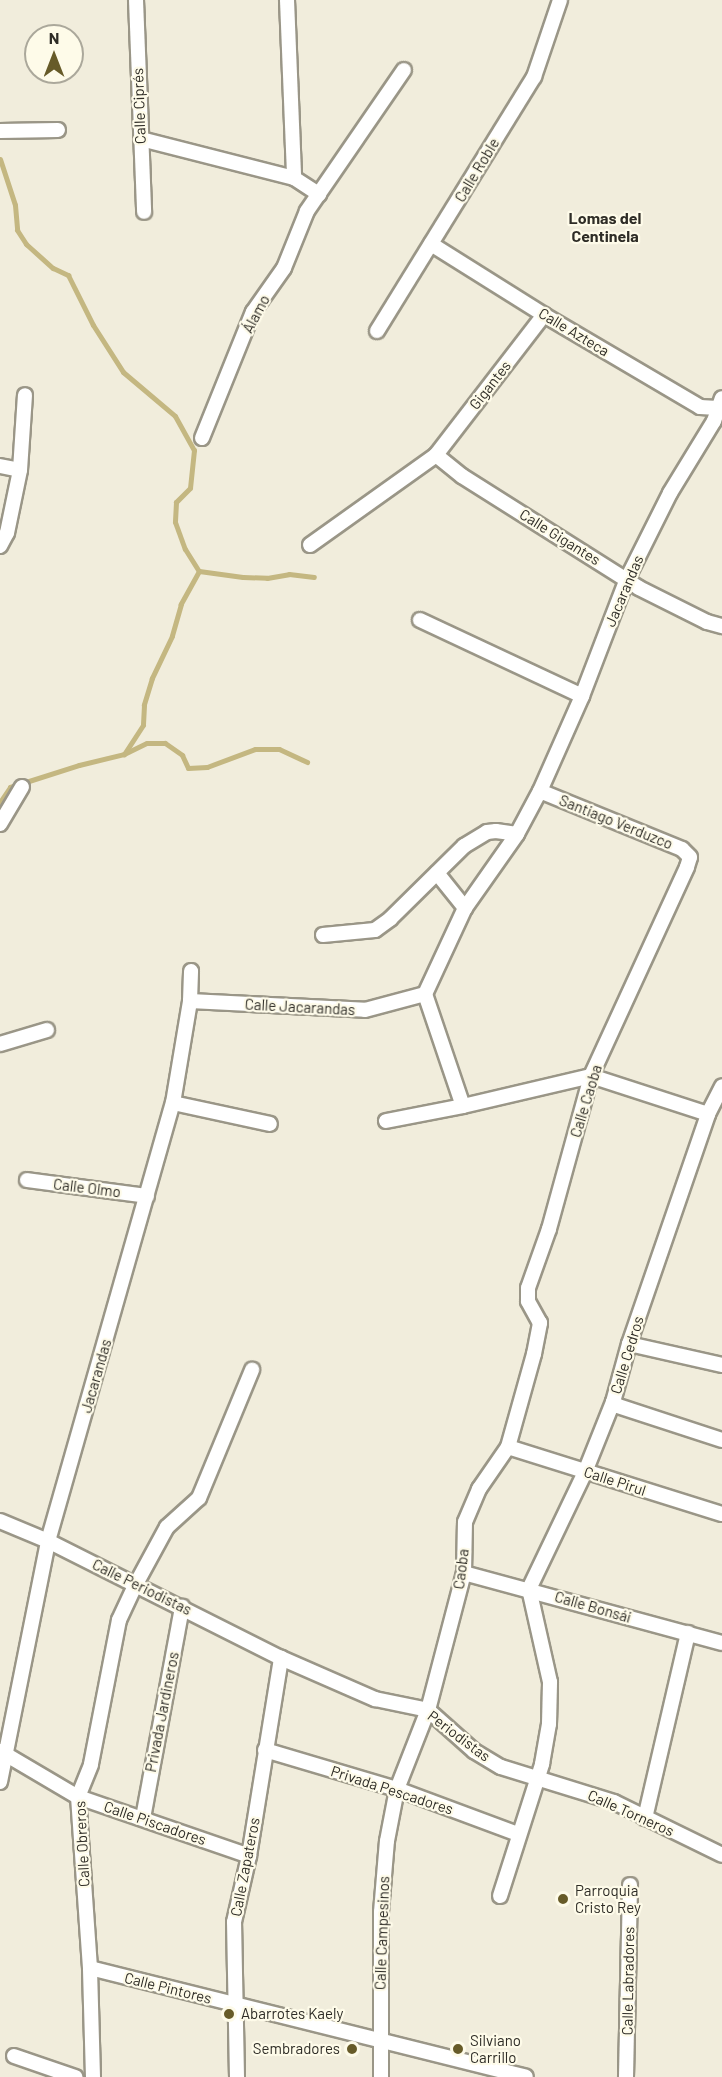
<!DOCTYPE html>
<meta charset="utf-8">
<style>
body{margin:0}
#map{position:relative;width:722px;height:2077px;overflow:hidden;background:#f1eddc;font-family:Barlow,sans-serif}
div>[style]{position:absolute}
.stream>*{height:5px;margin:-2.5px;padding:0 2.5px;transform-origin:2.5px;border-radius:2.5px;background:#c4b781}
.roads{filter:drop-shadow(2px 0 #9a9687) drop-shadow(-2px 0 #9a9687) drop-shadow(0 2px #9a9687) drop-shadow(0 -2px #9a9687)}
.street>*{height:14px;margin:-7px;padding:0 7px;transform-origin:7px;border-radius:7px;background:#fff}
.dots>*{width:16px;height:16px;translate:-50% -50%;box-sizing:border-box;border:3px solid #fefbe9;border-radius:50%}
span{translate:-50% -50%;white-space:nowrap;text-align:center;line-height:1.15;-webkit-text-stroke:4.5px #fefbe9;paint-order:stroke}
.street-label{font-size:15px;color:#2e2c26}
.poi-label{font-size:15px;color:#2e2c26}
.left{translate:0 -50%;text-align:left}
.right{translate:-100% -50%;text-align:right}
.neighbourhood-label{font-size:16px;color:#2e2c26;font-weight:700}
.north{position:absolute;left:24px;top:24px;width:60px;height:60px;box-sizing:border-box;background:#fefbe9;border:2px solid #aba89b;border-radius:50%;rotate:0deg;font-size:16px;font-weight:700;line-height:24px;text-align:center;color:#2e2c26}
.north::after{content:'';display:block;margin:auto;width:21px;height:27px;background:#675b28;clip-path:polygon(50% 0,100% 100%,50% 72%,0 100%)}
</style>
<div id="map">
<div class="stream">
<i style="left:0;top:159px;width:48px;rotate:71.9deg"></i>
<i style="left:15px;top:205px;width:25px;rotate:85deg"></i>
<i style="left:17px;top:230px;width:17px;rotate:57deg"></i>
<i style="left:26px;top:244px;width:36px;rotate:42deg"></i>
<i style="left:53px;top:268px;width:17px;rotate:25deg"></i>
<i style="left:68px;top:275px;width:56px;rotate:63.4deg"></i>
<i style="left:93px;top:325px;width:56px;rotate:57.4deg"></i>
<i style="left:123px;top:372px;width:68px;rotate:40.2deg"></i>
<i style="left:175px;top:416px;width:39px;rotate:61deg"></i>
<i style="left:194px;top:450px;width:38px;rotate:96deg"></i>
<i style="left:190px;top:488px;width:20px;rotate:135deg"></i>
<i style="left:176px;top:502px;width:20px;rotate:93deg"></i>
<i style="left:175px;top:522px;width:29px;rotate:70deg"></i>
<i style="left:185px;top:549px;width:26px;rotate:58deg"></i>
<i style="left:199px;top:571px;width:38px;rotate:119deg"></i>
<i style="left:181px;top:604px;width:33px;rotate:106deg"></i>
<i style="left:172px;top:636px;width:47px;rotate:115.5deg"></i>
<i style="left:152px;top:678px;width:28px;rotate:107deg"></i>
<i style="left:144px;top:705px;width:20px;rotate:93deg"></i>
<i style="left:143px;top:725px;width:35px;rotate:123deg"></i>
<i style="left:199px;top:571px;width:44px;rotate:7.8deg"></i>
<i style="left:243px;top:577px;width:24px;rotate:2deg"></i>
<i style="left:267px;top:578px;width:22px;rotate:-10deg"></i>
<i style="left:289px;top:574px;width:25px;rotate:7deg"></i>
<i style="left:0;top:802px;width:18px;rotate:-56deg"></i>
<i style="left:10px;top:787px;width:72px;rotate:-17.7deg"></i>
<i style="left:79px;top:765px;width:46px;rotate:-13.7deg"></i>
<i style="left:124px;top:754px;width:25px;rotate:-26deg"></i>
<i style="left:147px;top:743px;width:18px"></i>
<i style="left:165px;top:743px;width:21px;rotate:35deg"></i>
<i style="left:182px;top:755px;width:14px;rotate:65deg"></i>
<i style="left:188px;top:768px;width:19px;rotate:-3deg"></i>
<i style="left:207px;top:767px;width:51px;rotate:-20.6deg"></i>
<i style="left:255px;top:749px;width:24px"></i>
<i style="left:279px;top:749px;width:31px;rotate:25deg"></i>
</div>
<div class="roads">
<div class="street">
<i style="left:136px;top:0;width:212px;rotate:87.8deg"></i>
<i style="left:287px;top:0;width:178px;rotate:87.7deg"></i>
<i style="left:0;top:131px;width:58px;rotate:-1deg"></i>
<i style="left:141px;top:139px;width:158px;rotate:14.3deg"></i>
<i style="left:294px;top:178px;width:30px;rotate:33deg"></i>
<i style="left:431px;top:244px;width:133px;rotate:32.1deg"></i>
<i style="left:544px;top:315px;width:181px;rotate:30.5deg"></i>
<i style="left:700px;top:407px;width:22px;rotate:3deg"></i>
<i style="left:377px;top:331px;width:299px;rotate:-58.3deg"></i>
<i style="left:534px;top:77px;width:81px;rotate:-71.3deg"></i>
<i style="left:202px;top:438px;width:136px;rotate:-68deg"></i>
<i style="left:253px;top:312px;width:54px;rotate:-54.8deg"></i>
<i style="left:284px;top:268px;width:61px;rotate:-68deg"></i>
<i style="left:307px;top:211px;width:171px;rotate:-55.5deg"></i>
<i style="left:436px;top:455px;width:33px;rotate:39deg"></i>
<i style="left:462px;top:476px;width:209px;rotate:32.3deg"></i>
<i style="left:639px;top:588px;width:76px;rotate:26.6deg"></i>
<i style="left:707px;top:622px;width:16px;rotate:15deg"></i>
<i style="left:0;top:466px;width:20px;rotate:11deg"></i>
<i style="left:310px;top:545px;width:155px;rotate:-35.5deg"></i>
<i style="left:436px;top:455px;width:177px;rotate:-52.4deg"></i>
<i style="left:0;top:546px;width:15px;rotate:-62deg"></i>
<i style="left:7px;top:533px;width:64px;rotate:-78.3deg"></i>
<i style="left:20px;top:470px;width:75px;rotate:-86.2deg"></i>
<i style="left:420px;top:620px;width:179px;rotate:25.1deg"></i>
<i style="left:0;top:824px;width:43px;rotate:-59.3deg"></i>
<i style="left:437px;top:873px;width:45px;rotate:51.3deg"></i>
<i style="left:323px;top:935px;width:52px;rotate:-5.5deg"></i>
<i style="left:375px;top:930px;width:19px;rotate:-36deg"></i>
<i style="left:390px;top:919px;width:104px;rotate:-44.6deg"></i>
<i style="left:464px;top:846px;width:27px;rotate:-31deg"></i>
<i style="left:487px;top:832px;width:9px;rotate:-6deg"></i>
<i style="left:496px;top:831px;width:21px;rotate:8deg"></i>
<i style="left:425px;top:994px;width:118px;rotate:71.3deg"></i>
<i style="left:463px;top:1106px;width:131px;rotate:-13.2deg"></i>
<i style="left:190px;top:1001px;width:175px;rotate:2.9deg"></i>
<i style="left:365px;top:1010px;width:62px;rotate:-14.9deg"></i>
<i style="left:425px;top:994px;width:95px;rotate:-65.1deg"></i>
<i style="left:465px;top:908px;width:90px;rotate:-54.9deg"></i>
<i style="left:517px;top:834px;width:49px;rotate:-61.9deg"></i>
<i style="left:540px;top:791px;width:104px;rotate:-66.1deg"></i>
<i style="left:582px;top:696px;width:125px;rotate:-69deg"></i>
<i style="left:627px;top:579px;width:96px;rotate:-63.4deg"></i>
<i style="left:670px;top:493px;width:84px;rotate:-58.6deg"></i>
<i style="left:714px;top:421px;width:24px;rotate:-71deg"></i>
<i style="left:0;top:1044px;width:49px;rotate:-16.6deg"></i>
<i style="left:591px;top:1076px;width:123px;rotate:18deg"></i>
<i style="left:173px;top:1103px;width:99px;rotate:12.2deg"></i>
<i style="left:386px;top:1121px;width:78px;rotate:-11deg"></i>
<i style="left:27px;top:1180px;width:121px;rotate:7.6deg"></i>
<i style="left:629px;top:1344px;width:95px;rotate:12.7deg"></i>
<i style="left:613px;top:1402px;width:6px;rotate:39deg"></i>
<i style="left:618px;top:1406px;width:109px;rotate:18.1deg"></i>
<i style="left:508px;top:1447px;width:224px;rotate:17.4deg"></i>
<i style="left:0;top:1521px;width:52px;rotate:22.6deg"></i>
<i style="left:48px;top:1541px;width:261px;rotate:26.7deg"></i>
<i style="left:281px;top:1658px;width:103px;rotate:23.6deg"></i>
<i style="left:375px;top:1699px;width:54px;rotate:11.7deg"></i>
<i style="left:428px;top:1710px;width:62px;rotate:41.7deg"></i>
<i style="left:474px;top:1751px;width:31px;rotate:31deg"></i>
<i style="left:501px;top:1767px;width:118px;rotate:17.2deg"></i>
<i style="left:614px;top:1802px;width:120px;rotate:26.1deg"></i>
<i style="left:464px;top:1573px;width:267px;rotate:15.2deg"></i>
<i style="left:265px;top:1750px;width:138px;rotate:16.5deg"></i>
<i style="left:397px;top:1789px;width:129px;rotate:20.4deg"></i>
<i style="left:0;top:1751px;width:91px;rotate:30.5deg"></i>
<i style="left:78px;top:1797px;width:181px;rotate:19deg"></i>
<i style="left:0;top:1782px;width:246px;rotate:-78.7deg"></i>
<i style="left:48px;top:1541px;width:455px;rotate:-74.1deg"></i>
<i style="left:173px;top:1103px;width:103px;rotate:-80.5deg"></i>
<i style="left:190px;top:1001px;width:30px;rotate:-88deg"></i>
<i style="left:143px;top:1818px;width:215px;rotate:-79.5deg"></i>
<i style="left:645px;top:1818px;width:190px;rotate:-76.9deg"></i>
<i style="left:500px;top:1896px;width:139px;rotate:-72.3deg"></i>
<i style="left:542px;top:1764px;width:41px;rotate:-80.1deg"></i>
<i style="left:549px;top:1724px;width:42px;rotate:-88.6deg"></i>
<i style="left:550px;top:1682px;width:95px;rotate:-102.7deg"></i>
<i style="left:529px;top:1589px;width:130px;rotate:-64.4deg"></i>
<i style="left:585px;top:1472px;width:75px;rotate:-68.2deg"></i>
<i style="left:613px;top:1402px;width:60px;rotate:-74.6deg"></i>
<i style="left:629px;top:1344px;width:243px;rotate:-71deg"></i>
<i style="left:708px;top:1114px;width:31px;rotate:-63deg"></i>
<i style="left:90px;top:1968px;width:449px;rotate:14deg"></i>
<i style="left:14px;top:2056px;width:65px;rotate:19deg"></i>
<i style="left:93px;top:2077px;width:109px;rotate:-91.6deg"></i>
<i style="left:90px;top:1968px;width:171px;rotate:-94deg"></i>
<i style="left:78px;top:1797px;width:35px;rotate:-68deg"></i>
<i style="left:91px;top:1764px;width:147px;rotate:-79deg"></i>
<i style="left:119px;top:1620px;width:40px;rotate:-65deg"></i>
<i style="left:136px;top:1584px;width:65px;rotate:-61.5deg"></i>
<i style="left:167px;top:1527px;width:43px;rotate:-42.2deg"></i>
<i style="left:199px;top:1498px;width:139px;rotate:-67.5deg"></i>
<i style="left:237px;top:2077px;width:155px;rotate:-91.1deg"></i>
<i style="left:234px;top:1922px;width:68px;rotate:-77.2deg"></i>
<i style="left:249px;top:1856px;width:201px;rotate:-80.8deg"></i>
<i style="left:381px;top:2077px;width:165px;rotate:-90deg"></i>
<i style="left:381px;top:1912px;width:71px;rotate:-85.2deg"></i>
<i style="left:387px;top:1841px;width:53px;rotate:-79.1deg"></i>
<i style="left:397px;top:1789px;width:85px;rotate:-68.6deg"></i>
<i style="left:428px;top:1710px;width:142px;rotate:-75.3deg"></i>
<i style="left:464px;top:1573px;width:51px;rotate:-88.9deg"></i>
<i style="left:465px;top:1522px;width:36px;rotate:-67deg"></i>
<i style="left:479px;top:1489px;width:51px;rotate:-55.4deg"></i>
<i style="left:508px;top:1447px;width:97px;rotate:-74.4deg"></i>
<i style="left:534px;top:1354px;width:32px;rotate:-79deg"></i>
<i style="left:540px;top:1323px;width:25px;rotate:-119deg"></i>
<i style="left:528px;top:1301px;width:13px;rotate:-90deg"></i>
<i style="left:528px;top:1288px;width:63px;rotate:-70.4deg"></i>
<i style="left:549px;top:1229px;width:159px;rotate:-74.6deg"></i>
<i style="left:591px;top:1076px;width:230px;rotate:-65.3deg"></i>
<i style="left:687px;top:867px;width:10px;rotate:-73deg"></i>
<i style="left:690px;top:857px;width:11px;rotate:-135deg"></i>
<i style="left:682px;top:849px;width:153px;rotate:-157.8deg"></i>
<i style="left:626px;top:2077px;width:192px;rotate:-88.8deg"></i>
</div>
</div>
<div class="dots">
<i style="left:563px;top:1899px;background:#675b28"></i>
<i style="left:229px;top:2014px;background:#675b28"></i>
<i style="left:352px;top:2049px;background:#675b28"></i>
<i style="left:458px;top:2049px;background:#675b28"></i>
</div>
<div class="street-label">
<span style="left:139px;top:106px;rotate:-92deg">Calle Ciprés</span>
<span style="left:477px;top:170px;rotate:-59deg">Calle Roble</span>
<span style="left:256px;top:314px;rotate:-62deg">Álamo</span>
<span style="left:574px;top:332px;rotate:31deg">Calle Azteca</span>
<span style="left:490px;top:385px;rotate:-52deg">Gigantes</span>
<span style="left:560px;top:537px;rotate:32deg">Calle Gigantes</span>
<span style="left:624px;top:591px;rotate:-67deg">Jacarandas</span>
<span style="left:616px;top:822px;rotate:22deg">Santiago Verduzco</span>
<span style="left:300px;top:1007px;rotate:3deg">Calle Jacarandas</span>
<span style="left:586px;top:1101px;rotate:-73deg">Calle Caoba</span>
<span style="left:87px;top:1188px;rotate:7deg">Calle Olmo</span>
<span style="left:627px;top:1355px;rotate:-73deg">Calle Cedros</span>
<span style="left:96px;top:1376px;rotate:-74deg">Jacarandas</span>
<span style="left:615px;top:1481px;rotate:18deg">Calle Pirul</span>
<span style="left:461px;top:1569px;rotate:-83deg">Caoba</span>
<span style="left:142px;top:1587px;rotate:26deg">Calle Periodistas</span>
<span style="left:593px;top:1607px;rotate:16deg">Calle Bonsái</span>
<span style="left:162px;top:1712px;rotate:-79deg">Privada Jardineros</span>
<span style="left:459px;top:1736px;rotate:37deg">Periodistas</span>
<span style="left:392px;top:1790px;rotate:18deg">Privada Pescadores</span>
<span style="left:631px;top:1813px;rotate:24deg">Calle Torneros</span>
<span style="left:155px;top:1823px;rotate:19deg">Calle Piscadores</span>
<span style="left:82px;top:1844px;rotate:-93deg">Calle Obreros</span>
<span style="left:245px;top:1867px;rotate:-79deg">Calle Zapateros</span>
<span style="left:382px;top:1933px;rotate:-88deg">Calle Campesinos</span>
<span style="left:628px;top:1981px;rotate:-89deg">Calle Labradores</span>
<span style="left:168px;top:1988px;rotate:14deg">Calle Pintores</span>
</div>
<div class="poi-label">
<span class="left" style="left:575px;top:1899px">Parroquia<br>Cristo Rey</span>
<span class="left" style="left:241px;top:2014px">Abarrotes Kaely</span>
<span class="left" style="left:470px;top:2049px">Silviano<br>Carrillo</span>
<span class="right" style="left:340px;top:2049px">Sembradores</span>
</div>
<div class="neighbourhood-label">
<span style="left:605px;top:227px">Lomas del<br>Centinela</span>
</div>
<div class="north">N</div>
</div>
